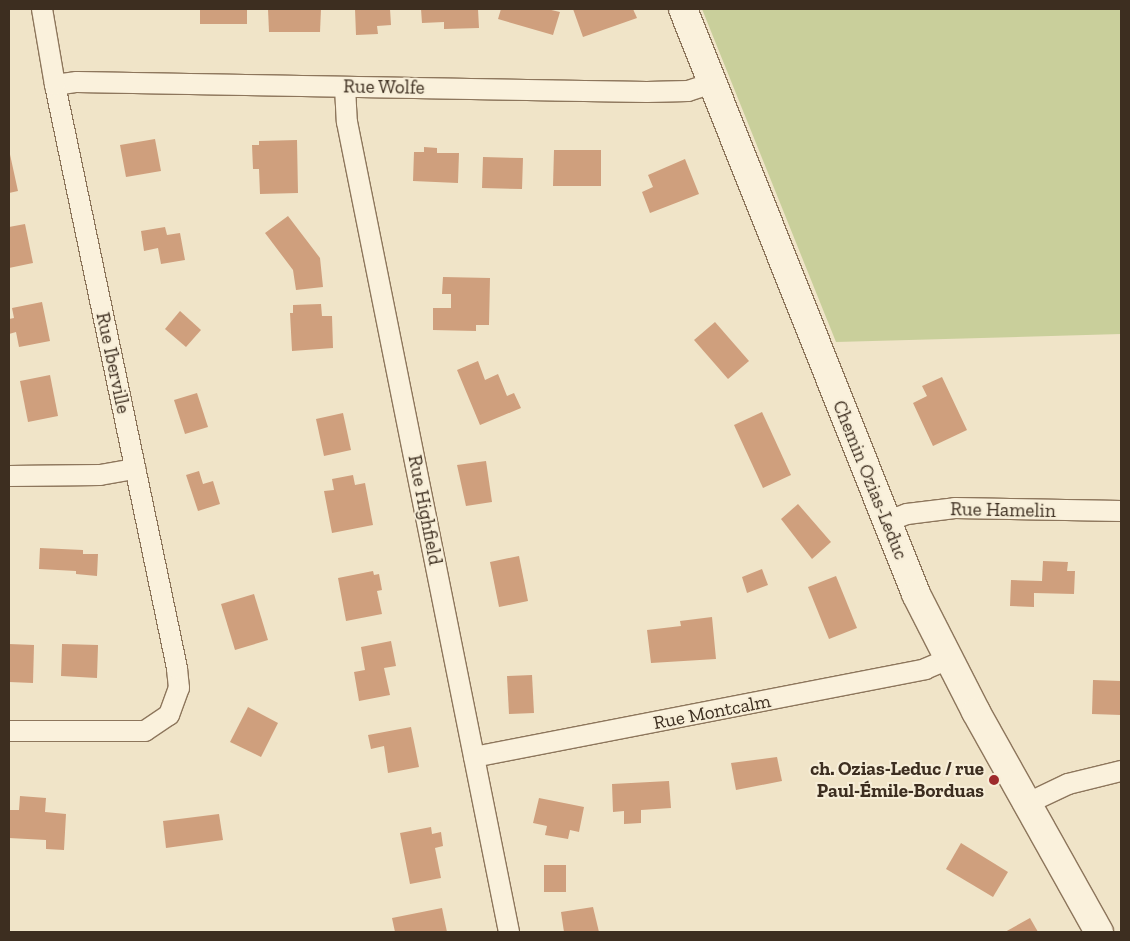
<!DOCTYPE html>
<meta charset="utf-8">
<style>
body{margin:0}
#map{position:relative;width:1130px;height:941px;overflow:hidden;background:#f0e4c8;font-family:"Zilla Slab",serif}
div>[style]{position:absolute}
.green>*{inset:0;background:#c9cf9b}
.building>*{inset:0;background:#cf9f7d}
.roads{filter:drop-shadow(1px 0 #8d765c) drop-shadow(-1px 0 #8d765c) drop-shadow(0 1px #8d765c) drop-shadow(0 -1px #8d765c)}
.street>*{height:20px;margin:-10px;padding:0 10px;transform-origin:10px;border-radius:10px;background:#faf1dc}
.secondary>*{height:28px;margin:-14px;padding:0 14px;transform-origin:14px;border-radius:14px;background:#faf1dc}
.dots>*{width:14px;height:14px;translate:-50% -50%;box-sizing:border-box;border:2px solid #f7eed8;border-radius:50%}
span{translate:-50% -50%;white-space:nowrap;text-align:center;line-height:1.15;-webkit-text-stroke:4px #f7eed8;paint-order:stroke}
.street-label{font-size:19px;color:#3d2e20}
.poi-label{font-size:19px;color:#3d2e20;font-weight:700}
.right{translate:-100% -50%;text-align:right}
.frame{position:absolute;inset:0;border:10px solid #3d2e20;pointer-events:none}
</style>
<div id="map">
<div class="green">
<i style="clip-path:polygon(702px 9px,1121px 9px,1121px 334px,836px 342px)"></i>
</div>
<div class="building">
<i style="clip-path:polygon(200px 9px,247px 9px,247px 24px,200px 24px)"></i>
<i style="clip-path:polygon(268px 9px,321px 9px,320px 32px,269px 32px)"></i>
<i style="clip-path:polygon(355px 9px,390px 9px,391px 25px,377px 26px,378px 34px,356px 35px)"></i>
<i style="clip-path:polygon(421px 9px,478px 9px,479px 28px,444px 29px,444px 22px,422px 23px)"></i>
<i style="clip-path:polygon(501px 9px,547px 9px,560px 12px,553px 35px,498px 19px)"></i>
<i style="clip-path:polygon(573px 9px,633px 9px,637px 18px,583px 37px)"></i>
<i style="clip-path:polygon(155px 139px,161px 171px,126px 177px,120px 145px)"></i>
<i style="clip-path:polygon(297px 140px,298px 193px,260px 194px,259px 169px,253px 169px,252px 145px,259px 145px,259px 141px)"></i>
<i style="clip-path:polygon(424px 147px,437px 148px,437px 153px,459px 153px,458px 183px,413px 181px,414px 152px,424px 152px)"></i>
<i style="clip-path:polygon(9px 150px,18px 191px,9px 193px)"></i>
<i style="clip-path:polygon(554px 150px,601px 150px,601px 186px,553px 186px)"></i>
<i style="clip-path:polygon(483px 157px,523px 158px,522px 189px,482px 188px)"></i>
<i style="clip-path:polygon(685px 159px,699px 194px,650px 213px,642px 192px,653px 187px,648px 175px)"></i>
<i style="clip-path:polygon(288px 216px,320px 258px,323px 287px,296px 290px,293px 270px,265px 233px)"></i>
<i style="clip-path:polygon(25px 224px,33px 263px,9px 268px,9px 227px)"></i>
<i style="clip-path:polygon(165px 227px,167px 235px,180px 233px,185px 260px,161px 264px,158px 248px,144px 251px,141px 231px)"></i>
<i style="clip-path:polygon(443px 277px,490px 278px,489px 325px,476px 325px,476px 331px,433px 330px,433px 308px,451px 308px,451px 294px,442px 294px)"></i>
<i style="clip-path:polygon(42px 302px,50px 341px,19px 347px,16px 332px,9px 334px,9px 319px,14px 318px,12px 308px)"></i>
<i style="clip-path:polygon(321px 304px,322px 316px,332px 316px,333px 348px,292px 351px,290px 313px,293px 313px,293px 305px)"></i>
<i style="clip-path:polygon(180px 311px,201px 330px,186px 347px,165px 329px)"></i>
<i style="clip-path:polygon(715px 322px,749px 361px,728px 379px,694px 340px)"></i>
<i style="clip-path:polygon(478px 361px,485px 380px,498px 374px,507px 396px,514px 393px,521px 408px,480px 425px,457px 370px)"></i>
<i style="clip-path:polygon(50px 375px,58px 416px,28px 422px,20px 381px)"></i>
<i style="clip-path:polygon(942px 377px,967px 430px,933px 446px,913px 403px,927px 396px,922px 386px)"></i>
<i style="clip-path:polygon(197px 393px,208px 427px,185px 434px,174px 400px)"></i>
<i style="clip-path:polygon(762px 412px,791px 475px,763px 488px,734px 425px)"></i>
<i style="clip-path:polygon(343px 413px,351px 450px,324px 456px,316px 419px)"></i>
<i style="clip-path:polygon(486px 461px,492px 502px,466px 506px,457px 465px)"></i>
<i style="clip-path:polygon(199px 471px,203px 484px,213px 481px,220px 504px,198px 511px,186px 475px)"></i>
<i style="clip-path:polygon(353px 475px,355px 485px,365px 483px,373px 525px,332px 533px,324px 491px,334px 490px,332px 479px)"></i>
<i style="clip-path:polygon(798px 504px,831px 542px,812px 559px,781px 519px)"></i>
<i style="clip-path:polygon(40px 548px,83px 550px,83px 554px,98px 554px,97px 576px,76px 574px,76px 571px,39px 569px)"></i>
<i style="clip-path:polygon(519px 556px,528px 601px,499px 607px,490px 562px)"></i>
<i style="clip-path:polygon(1043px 561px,1068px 562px,1067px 571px,1075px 571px,1074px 594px,1034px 593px,1034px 607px,1010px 606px,1011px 580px,1042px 581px)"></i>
<i style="clip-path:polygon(762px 569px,768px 585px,747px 593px,742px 577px)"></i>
<i style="clip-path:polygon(373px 571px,374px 575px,379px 574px,382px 590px,377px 591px,382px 614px,346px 621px,338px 578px)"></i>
<i style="clip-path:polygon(836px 576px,857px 628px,829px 639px,808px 587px)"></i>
<i style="clip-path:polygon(254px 594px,268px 640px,235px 650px,221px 604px)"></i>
<i style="clip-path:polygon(712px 617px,716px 659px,651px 663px,647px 630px,681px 626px,680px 621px)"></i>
<i style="clip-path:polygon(391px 641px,396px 666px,384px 668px,390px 695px,359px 701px,354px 672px,365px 670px,361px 647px)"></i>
<i style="clip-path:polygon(9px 644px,34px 645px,33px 683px,9px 682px)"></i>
<i style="clip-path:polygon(62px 644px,98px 645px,97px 678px,61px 676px)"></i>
<i style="clip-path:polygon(532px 675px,534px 713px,509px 714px,507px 676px)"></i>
<i style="clip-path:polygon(1093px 680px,1121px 681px,1121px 715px,1092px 714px)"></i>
<i style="clip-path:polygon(248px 707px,278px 723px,261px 757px,230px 742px)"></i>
<i style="clip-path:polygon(411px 727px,419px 767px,388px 773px,384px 746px,371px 749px,368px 735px)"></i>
<i style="clip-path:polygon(777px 757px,782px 781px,736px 790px,731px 763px)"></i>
<i style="clip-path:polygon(669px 781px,671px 808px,641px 810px,641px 823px,624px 824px,624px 811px,613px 812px,612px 784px)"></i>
<i style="clip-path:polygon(20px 796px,46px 798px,45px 812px,66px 814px,64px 850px,46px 849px,46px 840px,9px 838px,9px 810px,19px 810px)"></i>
<i style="clip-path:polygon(539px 798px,584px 807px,579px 832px,570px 830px,568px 839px,545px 835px,547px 826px,533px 823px)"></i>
<i style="clip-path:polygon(219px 814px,223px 840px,166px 848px,163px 821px)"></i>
<i style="clip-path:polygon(431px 827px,432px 834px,441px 832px,443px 846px,435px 848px,441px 878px,410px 884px,400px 833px)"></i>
<i style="clip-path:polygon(961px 843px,1008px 872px,993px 897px,946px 869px)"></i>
<i style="clip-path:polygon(544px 865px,566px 865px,566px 892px,544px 892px)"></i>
<i style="clip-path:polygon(593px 907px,599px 932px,564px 932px,561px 912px)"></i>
<i style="clip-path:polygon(442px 908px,447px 932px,395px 932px,392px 918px)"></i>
<i style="clip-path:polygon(1030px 918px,1038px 932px,1005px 932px)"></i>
</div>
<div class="roads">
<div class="street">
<i style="left:55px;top:85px;width:22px;rotate:-8deg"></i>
<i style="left:77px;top:82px;width:570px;rotate:1.01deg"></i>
<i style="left:647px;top:92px;width:41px;rotate:-1.4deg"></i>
<i style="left:688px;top:91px;width:25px;rotate:-18deg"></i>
<i style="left:345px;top:87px;width:35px;rotate:87deg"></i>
<i style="left:347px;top:122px;width:826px;rotate:78.69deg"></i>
<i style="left:9px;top:476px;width:91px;rotate:-0.6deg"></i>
<i style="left:100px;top:475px;width:36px;rotate:-10deg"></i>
<i style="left:886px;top:522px;width:22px;rotate:-21deg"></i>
<i style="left:907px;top:514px;width:48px;rotate:-7.1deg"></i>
<i style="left:955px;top:508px;width:166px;rotate:1deg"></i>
<i style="left:9px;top:731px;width:136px"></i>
<i style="left:145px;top:731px;width:29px;rotate:-34deg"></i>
<i style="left:169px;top:715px;width:29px;rotate:-70deg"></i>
<i style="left:179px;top:688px;width:20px;rotate:-96deg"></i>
<i style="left:177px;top:668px;width:596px;rotate:-101.82deg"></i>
<i style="left:55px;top:85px;width:77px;rotate:-99.7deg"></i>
<i style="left:474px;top:757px;width:460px;rotate:-11deg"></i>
<i style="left:925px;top:669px;width:25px;rotate:-23deg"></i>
<i style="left:1028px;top:803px;width:44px;rotate:-25.4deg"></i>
<i style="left:1068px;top:784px;width:55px;rotate:-13.8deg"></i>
</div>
<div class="secondary">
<i style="left:683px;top:9px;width:630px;rotate:68.28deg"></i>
<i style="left:916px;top:594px;width:132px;rotate:63deg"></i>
<i style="left:976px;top:712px;width:252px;rotate:60.8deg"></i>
</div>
</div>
<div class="dots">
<i style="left:994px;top:780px;background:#9e2a2b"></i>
</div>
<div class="street-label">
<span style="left:384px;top:87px;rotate:1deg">Rue Wolfe</span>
<span style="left:113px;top:363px;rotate:78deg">Rue Iberville</span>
<span style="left:870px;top:480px;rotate:68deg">Chemin Ozias-Leduc</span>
<span style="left:425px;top:510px;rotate:79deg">Rue Highfield</span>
<span style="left:1003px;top:510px;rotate:1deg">Rue Hamelin</span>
<span style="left:712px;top:712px;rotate:-11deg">Rue Montcalm</span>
</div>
<div class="poi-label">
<span class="right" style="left:984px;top:780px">ch. Ozias-Leduc / rue<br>Paul-Émile-Borduas</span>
</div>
<div class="frame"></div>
</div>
